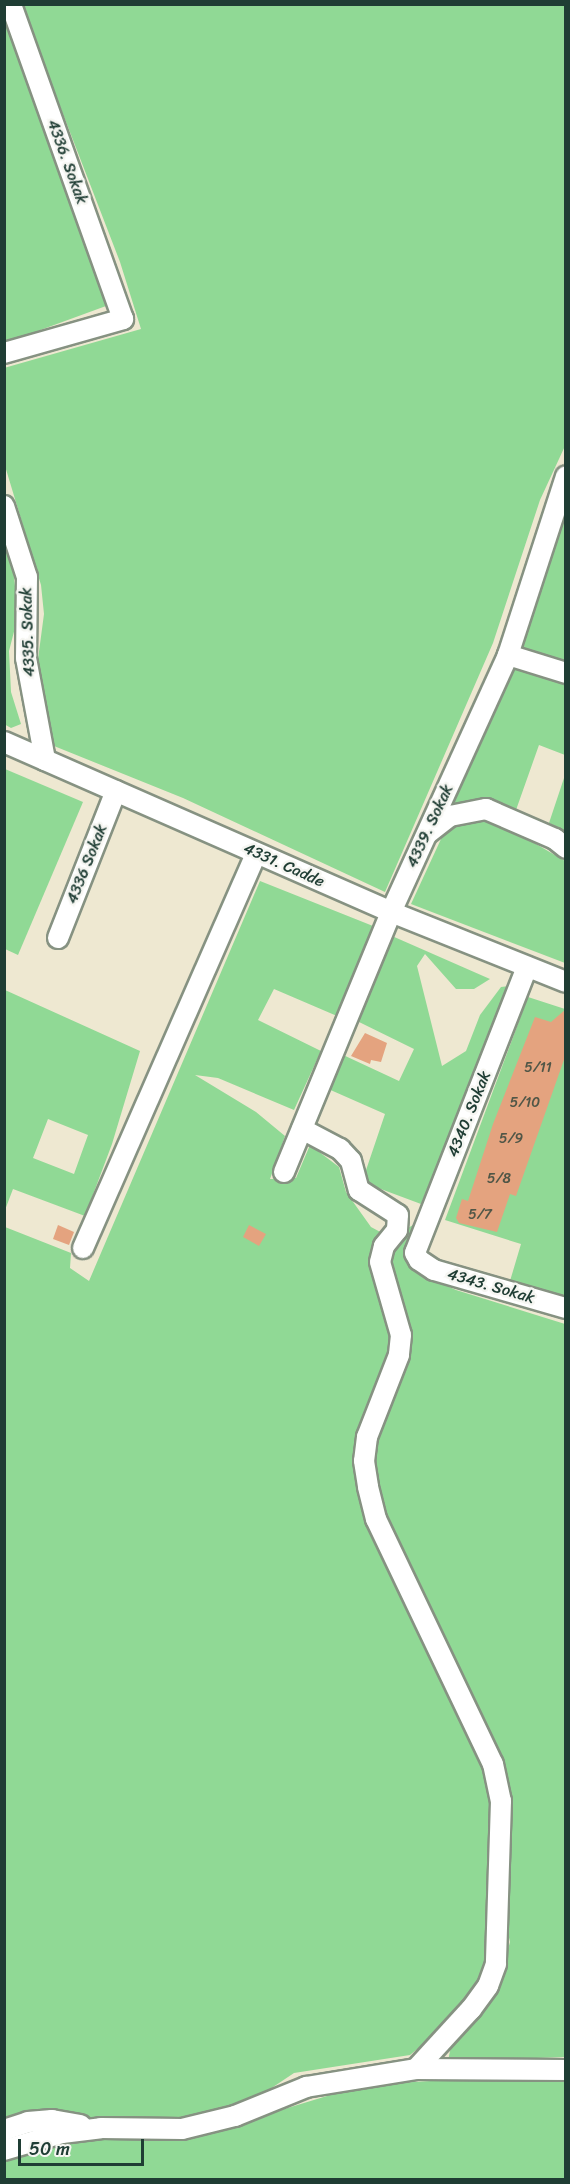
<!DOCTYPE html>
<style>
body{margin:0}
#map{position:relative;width:570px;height:2184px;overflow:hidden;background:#eee8d1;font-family:Sriracha,sans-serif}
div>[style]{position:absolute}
.green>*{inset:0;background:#90d995}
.building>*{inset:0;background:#e4a37f}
.roads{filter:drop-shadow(2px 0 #869282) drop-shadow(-2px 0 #869282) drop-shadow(0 2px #869282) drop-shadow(0 -2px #869282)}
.minor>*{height:20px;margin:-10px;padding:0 10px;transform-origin:10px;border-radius:10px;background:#fff}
span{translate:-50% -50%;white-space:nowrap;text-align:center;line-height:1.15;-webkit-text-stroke:5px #f6f6f2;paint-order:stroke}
.number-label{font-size:14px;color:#505647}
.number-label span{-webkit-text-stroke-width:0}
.street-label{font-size:16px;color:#1f3d34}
.frame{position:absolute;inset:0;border:6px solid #1f3d34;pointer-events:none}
.scale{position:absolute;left:18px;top:2139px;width:126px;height:27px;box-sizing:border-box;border:3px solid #1f3d34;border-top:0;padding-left:8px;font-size:18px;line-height:21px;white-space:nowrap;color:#1f3d34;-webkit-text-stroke:4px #f6f6f2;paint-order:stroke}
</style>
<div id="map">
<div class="green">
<i style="clip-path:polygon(7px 4px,106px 306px,5px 343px,4px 5px)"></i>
<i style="clip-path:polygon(21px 5px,565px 5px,565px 446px,540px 500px,493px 643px,385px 892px,183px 798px,54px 746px,44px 718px,38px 659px,44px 614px,41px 585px,5px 466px,4px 368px,141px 329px,120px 262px)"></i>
<i style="clip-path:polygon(561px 510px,565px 512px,565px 666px,519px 651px)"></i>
<i style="clip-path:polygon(4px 540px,13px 568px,16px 595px,17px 620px,9px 651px,11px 692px,21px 724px,11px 728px,4px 724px)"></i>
<i style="clip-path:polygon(511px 666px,565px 682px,565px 755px,539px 745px,516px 810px,476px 801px,444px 810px)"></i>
<i style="clip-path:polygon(5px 769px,83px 802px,18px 955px,5px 949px)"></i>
<i style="clip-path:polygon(565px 775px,566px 831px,565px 831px,549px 823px)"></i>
<i style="clip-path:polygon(474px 819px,507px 827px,565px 861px,565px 963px,411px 904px,447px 826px)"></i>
<i style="clip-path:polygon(260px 881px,373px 926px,337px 1016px,274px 989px,258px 1020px,321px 1051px,294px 1110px,218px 1078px,195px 1075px,256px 1112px,285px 1136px,270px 1179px,296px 1178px,310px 1145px,339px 1167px,346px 1192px,371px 1227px,384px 1234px,393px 1357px,361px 1423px,359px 1469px,496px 1782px,487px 1975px,443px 2028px,410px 2055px,294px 2073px,249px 2103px,190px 2122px,78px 2117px,48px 2109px,29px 2111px,5px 2123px,5px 1227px,71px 1253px,70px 1268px,89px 1281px)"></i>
<i style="clip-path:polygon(392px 936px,490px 979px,474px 989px,456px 989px,425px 954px,417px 966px,442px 1066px,466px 1051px,480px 1015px,501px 987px,509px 986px,421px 1204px,362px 1182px,385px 1114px,326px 1088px,341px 1054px,399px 1081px,414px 1049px,357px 1021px)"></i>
<i style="clip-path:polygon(evenodd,5px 990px,140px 1051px,112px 1144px,85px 1216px,13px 1189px,5px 1210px,5px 990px,48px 1119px,88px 1135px,74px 1174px,33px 1158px,48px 1119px)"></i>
<i style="clip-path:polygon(528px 997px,565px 1009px,565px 1296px,510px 1281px,521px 1244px,445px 1220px)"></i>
<i style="clip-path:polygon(413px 1225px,407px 1245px,410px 1269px,456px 1290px,565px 1324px,565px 2057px,448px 2061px,452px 2041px,498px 1985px,510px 1942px,504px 1915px,509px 1813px,470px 1705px,371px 1481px,374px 1423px,411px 1332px,394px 1293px,386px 1256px,403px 1231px)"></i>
<i style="clip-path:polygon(549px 2074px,565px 2076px,565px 2179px,5px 2180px,4px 2158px,94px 2134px,192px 2137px,363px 2085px)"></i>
</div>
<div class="building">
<i style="clip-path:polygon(566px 1009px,566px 1054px,516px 1196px,510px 1194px,497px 1232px,459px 1223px,456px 1218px,462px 1199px,468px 1201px,493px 1124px,535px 1017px,551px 1022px)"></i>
<i style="clip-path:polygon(365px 1033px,387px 1043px,381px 1062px,371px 1060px,370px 1064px,351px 1056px)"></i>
<i style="clip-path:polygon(58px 1225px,74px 1232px,69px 1245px,53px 1239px)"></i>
<i style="clip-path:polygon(249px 1225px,266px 1234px,259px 1246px,243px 1237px)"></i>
</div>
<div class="roads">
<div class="minor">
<i style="left:4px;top:353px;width:124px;rotate:-15.9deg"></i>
<i style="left:123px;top:319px;width:334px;rotate:-109.6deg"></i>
<i style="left:4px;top:506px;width:75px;rotate:72.1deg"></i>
<i style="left:27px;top:577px;width:81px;rotate:90.7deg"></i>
<i style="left:26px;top:658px;width:104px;rotate:79.4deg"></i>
<i style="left:508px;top:655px;width:61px;rotate:17.2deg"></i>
<i style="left:4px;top:742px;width:423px;rotate:23.7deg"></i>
<i style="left:391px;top:912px;width:188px;rotate:21.8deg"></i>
<i style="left:428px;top:833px;width:28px;rotate:-38deg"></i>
<i style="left:450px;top:816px;width:37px;rotate:-11deg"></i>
<i style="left:486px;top:809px;width:75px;rotate:23.5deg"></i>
<i style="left:555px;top:839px;width:14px;rotate:39deg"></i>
<i style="left:58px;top:938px;width:158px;rotate:-68.5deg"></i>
<i style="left:527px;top:967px;width:307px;rotate:111.4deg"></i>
<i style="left:415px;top:1253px;width:8px;rotate:60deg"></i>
<i style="left:419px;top:1260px;width:18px;rotate:34deg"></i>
<i style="left:434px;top:1270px;width:137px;rotate:16.1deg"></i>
<i style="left:302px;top:1129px;width:43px;rotate:27.8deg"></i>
<i style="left:340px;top:1149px;width:16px;rotate:47deg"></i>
<i style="left:351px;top:1161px;width:30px;rotate:75deg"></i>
<i style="left:359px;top:1190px;width:46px;rotate:32.7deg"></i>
<i style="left:398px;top:1215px;width:15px;rotate:94deg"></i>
<i style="left:397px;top:1230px;width:21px;rotate:129deg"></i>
<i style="left:384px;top:1246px;width:16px;rotate:104deg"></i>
<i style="left:380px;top:1262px;width:76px;rotate:74deg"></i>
<i style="left:401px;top:1335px;width:20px;rotate:96deg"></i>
<i style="left:399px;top:1355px;width:88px;rotate:111.3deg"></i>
<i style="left:367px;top:1437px;width:24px;rotate:97deg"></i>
<i style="left:364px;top:1461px;width:26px;rotate:81deg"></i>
<i style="left:368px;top:1487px;width:33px;rotate:76deg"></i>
<i style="left:376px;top:1519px;width:272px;rotate:64.5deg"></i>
<i style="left:493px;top:1764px;width:38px;rotate:78deg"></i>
<i style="left:501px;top:1801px;width:163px;rotate:91.8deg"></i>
<i style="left:496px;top:1964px;width:23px;rotate:110deg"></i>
<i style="left:488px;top:1986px;width:29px;rotate:126deg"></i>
<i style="left:471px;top:2009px;width:81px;rotate:132.5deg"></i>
<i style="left:284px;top:1172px;width:281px;rotate:-67.6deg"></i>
<i style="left:391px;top:912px;width:282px;rotate:-65.5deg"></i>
<i style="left:508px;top:655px;width:188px;rotate:-72deg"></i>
<i style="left:83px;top:1248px;width:431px;rotate:-66.3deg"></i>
<i style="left:4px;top:2130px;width:25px;rotate:-18deg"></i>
<i style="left:28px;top:2122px;width:24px;rotate:-5deg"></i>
<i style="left:52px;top:2120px;width:29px;rotate:10deg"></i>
<i style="left:4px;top:2150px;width:60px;rotate:-16.3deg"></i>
<i style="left:62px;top:2133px;width:39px;rotate:-7deg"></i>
<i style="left:101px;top:2128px;width:81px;rotate:0.7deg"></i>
<i style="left:182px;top:2129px;width:55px;rotate:-13.8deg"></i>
<i style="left:235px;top:2116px;width:77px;rotate:-22.2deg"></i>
<i style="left:306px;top:2087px;width:111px;rotate:-9.3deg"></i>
<i style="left:416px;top:2069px;width:150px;rotate:0.4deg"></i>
</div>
</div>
<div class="number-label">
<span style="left:538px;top:1068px">5/11</span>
<span style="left:525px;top:1103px">5/10</span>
<span style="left:511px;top:1139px">5/9</span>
<span style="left:499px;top:1179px">5/8</span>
<span style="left:480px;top:1215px">5/7</span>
</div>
<div class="street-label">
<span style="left:67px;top:162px;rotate:70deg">4336. Sokak</span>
<span style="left:28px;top:632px;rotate:-92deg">4335. Sokak</span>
<span style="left:430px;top:826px;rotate:-65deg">4339. Sokak</span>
<span style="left:87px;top:864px;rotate:-68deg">4336 Sokak</span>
<span style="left:284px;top:865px;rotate:24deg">4331. Cadde</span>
<span style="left:469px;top:1114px;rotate:-68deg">4340. Sokak</span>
<span style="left:491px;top:1286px;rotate:16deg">4343. Sokak</span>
</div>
<div class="frame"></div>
<div class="scale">50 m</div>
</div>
